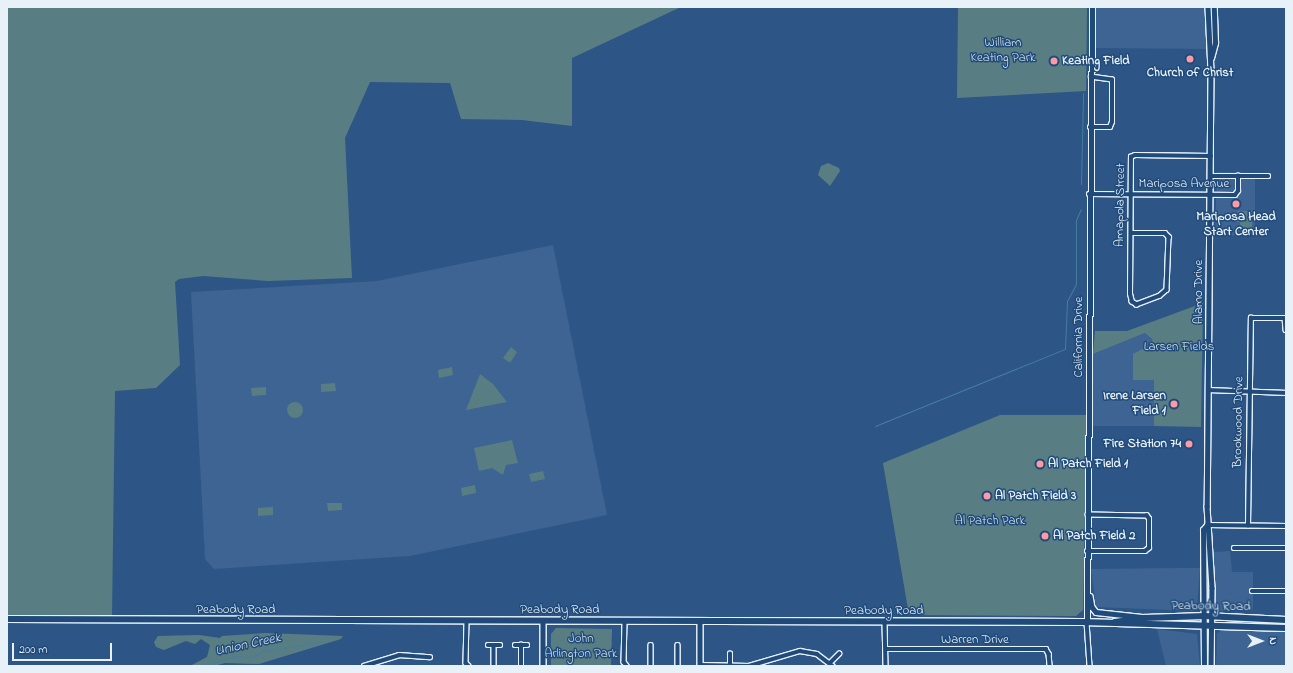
<!DOCTYPE html>
<style>
body{margin:0}
#map{position:relative;width:1293px;height:673px;overflow:hidden;background:#2d5686;font-family:"Indie Flower",sans-serif}
div>[style]{position:absolute}
.built>*{inset:0;background:#3d6492}
.green>*{inset:0;background:#587e84}
.round{border-radius:50%}
.stream>*{height:1px;margin:-0.5px;padding:0 0.5px;transform-origin:0.5px;border-radius:0.5px;background:#457da0}
.roads{filter:drop-shadow(1px 0 #e8f1f8) drop-shadow(-1px 0 #e8f1f8) drop-shadow(0 1px #e8f1f8) drop-shadow(0 -1px #e8f1f8)}
.street>*{height:3.5px;margin:-1.75px;padding:0 1.75px;transform-origin:1.75px;border-radius:1.75px;background:#1f4a7a}
.secondary>*{height:4.5px;margin:-2.25px;padding:0 2.25px;transform-origin:2.25px;border-radius:2.25px;background:#1f4a7a}
.primary>*{height:5.5px;margin:-2.75px;padding:0 2.75px;transform-origin:2.75px;border-radius:2.75px;background:#1f4a7a}
.dots>*{width:11px;height:11px;translate:-50% -50%;box-sizing:border-box;border:2px solid #1f4a7a;border-radius:50%}
span{translate:-50% -50%;white-space:nowrap;text-align:center;line-height:1.15;-webkit-text-stroke:3px #1f4a7a;paint-order:stroke}
.park-label{font-size:13px;color:#d2e0e7}
.poi-label{font-size:13px;color:#e8f1f8;font-weight:700}
.left{translate:0 -50%;text-align:left}
.right{translate:-100% -50%;text-align:right}
.street-label{font-size:13px;color:#e8f1f8}
.water-label{font-size:14px;color:#d0e0eb;font-style:italic}
.frame{position:absolute;inset:0;border:8px solid #e8f1f8;pointer-events:none}
.north{position:absolute;left:1241px;top:621px;width:40px;height:40px;-webkit-text-stroke:3px #1f4a7a;paint-order:stroke;rotate:90deg;font-size:11px;font-weight:700;line-height:16px;text-align:center;color:#e8f1f8}
.north::after{content:'';display:block;margin:auto;width:14px;height:18px;background:#e8f1f8;clip-path:polygon(50% 0,100% 100%,50% 72%,0 100%)}
.scale{position:absolute;left:12px;top:643px;width:100px;height:18px;box-sizing:border-box;border:2px solid #e8f1f8;border-top:0;padding-left:5px;font-size:12px;line-height:14px;white-space:nowrap;color:#e8f1f8;-webkit-text-stroke:3px #1f4a7a;paint-order:stroke}
</style>
<div id="map">
<div class="built">
<i style="clip-path:polygon(1096px 7px,1206px 7px,1207px 49px,1095px 48px)"></i>
<i style="clip-path:polygon(1217px 172px,1255px 173px,1255px 235px,1215px 236px)"></i>
<i style="clip-path:polygon(553px 245px,607px 515px,410px 556px,214px 569px,205px 559px,191px 292px,377px 281px)"></i>
<i style="clip-path:polygon(1145px 333px,1152px 339px,1154px 348px,1154px 426px,1092px 426px,1093px 354px)"></i>
<i style="clip-path:polygon(1230px 551px,1232px 572px,1253px 572px,1253px 611px,1221px 611px,1215px 606px,1214px 552px)"></i>
<i style="clip-path:polygon(1179px 568px,1200px 568px,1197px 607px,1193px 611px,1096px 607px,1091px 569px)"></i>
<i style="clip-path:polygon(1157px 629px,1197px 634px,1200px 666px,1166px 666px)"></i>
<i style="clip-path:polygon(1220px 631px,1286px 631px,1286px 666px,1216px 666px,1217px 634px)"></i>
</div>
<div class="green">
<i style="clip-path:polygon(7px 7px,681px 7px,572px 58px,572px 126px,522px 120px,461px 119px,450px 83px,370px 82px,345px 138px,352px 278px,268px 281px,203px 276px,179px 279px,175px 282px,180px 365px,156px 388px,115px 391px,112px 616px,7px 616px)"></i>
<i style="clip-path:polygon(958px 7px,1087px 7px,1086px 91px,957px 98px)"></i>
<i style="clip-path:polygon(828px 163px,839px 168px,840px 171px,830px 186px,818px 175px,821px 166px)"></i>
<i style="clip-path:polygon(1238px 211px,1252px 211px,1252px 230px,1240px 230px,1240px 222px,1236px 222px)"></i>
<i style="clip-path:polygon(1203px 303px,1201px 427px,1154px 426px,1154px 380px,1133px 380px,1133px 354px,1152px 344px,1154px 349px,1152px 339px,1145px 333px,1093px 354px,1095px 331px,1127px 331px)"></i>
<i style="clip-path:polygon(511px 347px,517px 352px,510px 363px,503px 358px)"></i>
<i style="clip-path:polygon(452px 367px,453px 375px,439px 378px,438px 370px)"></i>
<i style="clip-path:polygon(480px 374px,493px 384px,507px 402px,466px 410px)"></i>
<i style="clip-path:polygon(335px 383px,336px 391px,321px 392px,321px 384px)"></i>
<i style="clip-path:polygon(266px 387px,266px 395px,252px 396px,251px 388px)"></i>
<i class="round" style="left:287px;top:402px;width:16px;height:16px"></i>
<i style="clip-path:polygon(1000px 415px,1087px 415px,1083px 610px,1076px 616px,909px 615px,883px 463px)"></i>
<i style="clip-path:polygon(512px 440px,518px 463px,506px 465px,503px 475px,492px 468px,479px 471px,474px 448px)"></i>
<i style="clip-path:polygon(543px 471px,545px 479px,531px 482px,529px 474px)"></i>
<i style="clip-path:polygon(475px 485px,476px 493px,462px 496px,461px 488px)"></i>
<i style="clip-path:polygon(327px 503px,342px 503px,342px 510px,328px 511px)"></i>
<i style="clip-path:polygon(273px 507px,273px 515px,258px 516px,258px 508px)"></i>
<i style="clip-path:polygon(556px 628px,612px 629px,611px 666px,551px 666px,551px 634px)"></i>
<i style="clip-path:polygon(265px 633px,343px 636px,341px 639px,259px 664px,225px 663px,214px 666px,190px 666px,207px 657px,210px 645px,201px 639px,195px 644px,186px 641px,164px 650px,156px 647px,154px 642px,158px 636px,199px 635px,220px 638px,222px 636px)"></i>
</div>
<div class="stream">
<i style="left:1081px;top:184px;width:91px;rotate:-88.7deg"></i>
<i style="left:875px;top:426px;width:205px;rotate:-22.1deg"></i>
<i style="left:1065px;top:349px;width:48px;rotate:-87.6deg"></i>
<i style="left:1067px;top:301px;width:19px;rotate:-62deg"></i>
<i style="left:1076px;top:284px;width:64px;rotate:-90deg"></i>
<i style="left:1076px;top:220px;width:12px;rotate:-66deg"></i>
<i style="left:205px;top:666px;width:31px;rotate:-19deg"></i>
<i style="left:234px;top:656px;width:18px;rotate:3deg"></i>
<i style="left:252px;top:657px;width:13px;rotate:-29deg"></i>
<i style="left:263px;top:651px;width:58px;rotate:-9deg"></i>
</div>
<div class="roads">
<div class="street">
<i style="left:1090px;top:127px;width:20px"></i>
<i style="left:1110px;top:127px;width:5px;rotate:-68deg"></i>
<i style="left:1112px;top:122px;width:42px;rotate:-90deg"></i>
<i style="left:1112px;top:80px;width:21px;rotate:-172deg"></i>
<i style="left:1210px;top:176px;width:58px"></i>
<i style="left:1089px;top:194px;width:146px;rotate:0.4deg"></i>
<i style="left:1235px;top:195px;width:5px;rotate:-53deg"></i>
<i style="left:1238px;top:191px;width:15px;rotate:-90deg"></i>
<i style="left:1131px;top:233px;width:34px"></i>
<i style="left:1165px;top:233px;width:6px;rotate:45deg"></i>
<i style="left:1169px;top:237px;width:53px;rotate:92.2deg"></i>
<i style="left:1167px;top:290px;width:9px;rotate:139deg"></i>
<i style="left:1160px;top:296px;width:25px;rotate:159deg"></i>
<i style="left:1137px;top:305px;width:6px;rotate:-149deg"></i>
<i style="left:1132px;top:302px;width:8px;rotate:-104deg"></i>
<i style="left:1130px;top:294px;width:137px;rotate:-89.6deg"></i>
<i style="left:1131px;top:157px;width:4px;rotate:-27deg"></i>
<i style="left:1135px;top:155px;width:76px;rotate:0.8deg"></i>
<i style="left:1285px;top:318px;width:12px;rotate:85deg"></i>
<i style="left:1209px;top:390px;width:77px;rotate:2.2deg"></i>
<i style="left:1207px;top:525px;width:79px;rotate:0.7deg"></i>
<i style="left:1248px;top:526px;width:208px;rotate:-89.2deg"></i>
<i style="left:1251px;top:318px;width:35px"></i>
<i style="left:1234px;top:548px;width:52px"></i>
<i style="left:1087px;top:551px;width:58px"></i>
<i style="left:1145px;top:551px;width:5px;rotate:-37deg"></i>
<i style="left:1149px;top:548px;width:29px;rotate:-90deg"></i>
<i style="left:1149px;top:519px;width:4px;rotate:-124deg"></i>
<i style="left:1147px;top:516px;width:59px;rotate:-179deg"></i>
<i style="left:1252px;top:591px;width:34px"></i>
<i style="left:467px;top:621px;width:42px;rotate:91.4deg"></i>
<i style="left:466px;top:663px;width:4px;rotate:45deg"></i>
<i style="left:625px;top:622px;width:40px;rotate:91.4deg"></i>
<i style="left:624px;top:662px;width:5px;rotate:53deg"></i>
<i style="left:885px;top:622px;width:44px;rotate:88.7deg"></i>
<i style="left:1087px;top:622px;width:44px;rotate:86.1deg"></i>
<i style="left:488px;top:645px;width:12px"></i>
<i style="left:494px;top:645px;width:21px;rotate:90deg"></i>
<i style="left:515px;top:645px;width:12px"></i>
<i style="left:651px;top:645px;width:21px;rotate:90deg"></i>
<i style="left:678px;top:645px;width:21px;rotate:90deg"></i>
<i style="left:887px;top:649px;width:159px"></i>
<i style="left:1046px;top:649px;width:6px;rotate:59deg"></i>
<i style="left:1049px;top:654px;width:12px;rotate:85deg"></i>
<i style="left:830px;top:663px;width:13px;rotate:-45deg"></i>
<i style="left:700px;top:665px;width:49px;rotate:1.2deg"></i>
<i style="left:749px;top:666px;width:53px;rotate:-16.4deg"></i>
<i style="left:800px;top:651px;width:17px;rotate:10deg"></i>
<i style="left:817px;top:654px;width:20px;rotate:37deg"></i>
<i style="left:730px;top:665px;width:11px;rotate:-90deg"></i>
<i style="left:364px;top:666px;width:37px;rotate:-17deg"></i>
<i style="left:399px;top:655px;width:31px;rotate:4deg"></i>
<i style="left:521px;top:666px;width:21px;rotate:-90deg"></i>
</div>
<div class="secondary">
<i style="left:1208px;top:7px;width:64px;rotate:87.3deg"></i>
<i style="left:1211px;top:71px;width:435px;rotate:90.5deg"></i>
<i style="left:1207px;top:506px;width:82px;rotate:86.5deg"></i>
<i style="left:1212px;top:588px;width:78px;rotate:90.7deg"></i>
<i style="left:1211px;top:58px;width:16px;rotate:-75deg"></i>
<i style="left:1215px;top:43px;width:36px;rotate:-92deg"></i>
<i style="left:1090px;top:596px;width:11px;rotate:80deg"></i>
<i style="left:1092px;top:607px;width:6px;rotate:51deg"></i>
<i style="left:1096px;top:612px;width:46px;rotate:6.2deg"></i>
<i style="left:543px;top:621px;width:45px;rotate:90deg"></i>
<i style="left:700px;top:621px;width:45px;rotate:90deg"></i>
<i style="left:1087px;top:622px;width:615px;rotate:-89.53deg"></i>
<i style="left:1204px;top:666px;width:136px;rotate:-90.4deg"></i>
<i style="left:1203px;top:530px;width:6px;rotate:-51deg"></i>
</div>
<div class="primary">
<i style="left:7px;top:619px;width:1075px;rotate:0.16deg"></i>
<i style="left:1082px;top:622px;width:204px;rotate:1.7deg"></i>
<i style="left:1115px;top:622px;width:29px;rotate:-8deg"></i>
<i style="left:1144px;top:618px;width:61px;rotate:-1.9deg"></i>
<i style="left:1205px;top:616px;width:81px;rotate:2.8deg"></i>
</div>
</div>
<div class="dots">
<i style="left:1190px;top:59px;background:#ff9aa2"></i>
<i style="left:1054px;top:61px;background:#ff9aa2"></i>
<i style="left:1236px;top:204px;background:#ff9aa2"></i>
<i style="left:1174px;top:404px;background:#ff9aa2"></i>
<i style="left:1189px;top:444px;background:#ff9aa2"></i>
<i style="left:1040px;top:464px;background:#ff9aa2"></i>
<i style="left:987px;top:496px;background:#ff9aa2"></i>
<i style="left:1045px;top:536px;background:#ff9aa2"></i>
</div>
<div class="park-label">
<span style="left:1003px;top:51px">William<br>Keating Park</span>
<span style="left:1179px;top:347px">Larsen Fields</span>
<span style="left:990px;top:521px">Al Patch Park</span>
<span style="left:581px;top:647px">John<br>Arlington Park</span>
</div>
<div class="poi-label">
<span class="left" style="left:1062px;top:61px">Keating Field</span>
<span style="left:1190px;top:73px">Church of Christ</span>
<span style="left:1236px;top:225px">Mariposa Head<br>Start Center</span>
<span class="right" style="left:1166px;top:404px">Irene Larsen<br>Field 1</span>
<span class="right" style="left:1181px;top:444px">Fire Station 74</span>
<span class="left" style="left:1048px;top:464px">Al Patch Field 1</span>
<span class="left" style="left:995px;top:496px">Al Patch Field 3</span>
<span class="left" style="left:1053px;top:536px">Al Patch Field 2</span>
</div>
<div class="street-label">
<span style="left:1184px;top:184px">Mariposa Avenue</span>
<span style="left:1121px;top:205px;rotate:-89deg">Amapola Street</span>
<span style="left:1199px;top:292px;rotate:-90deg">Alamo Drive</span>
<span style="left:1079px;top:337px;rotate:-90deg">California Drive</span>
<span style="left:1239px;top:422px;rotate:-89deg">Brookwood Drive</span>
<span style="left:1211px;top:607px;rotate:1deg">Peabody Road</span>
<span style="left:236px;top:610px">Peabody Road</span>
<span style="left:560px;top:610px">Peabody Road</span>
<span style="left:884px;top:611px">Peabody Road</span>
<span style="left:975px;top:640px">Warren Drive</span>
</div>
<div class="water-label">
<span style="left:248px;top:645px;rotate:-12deg">Union Creek</span>
</div>
<div class="frame"></div>
<div class="north">N</div>
<div class="scale">200 m</div>
</div>
